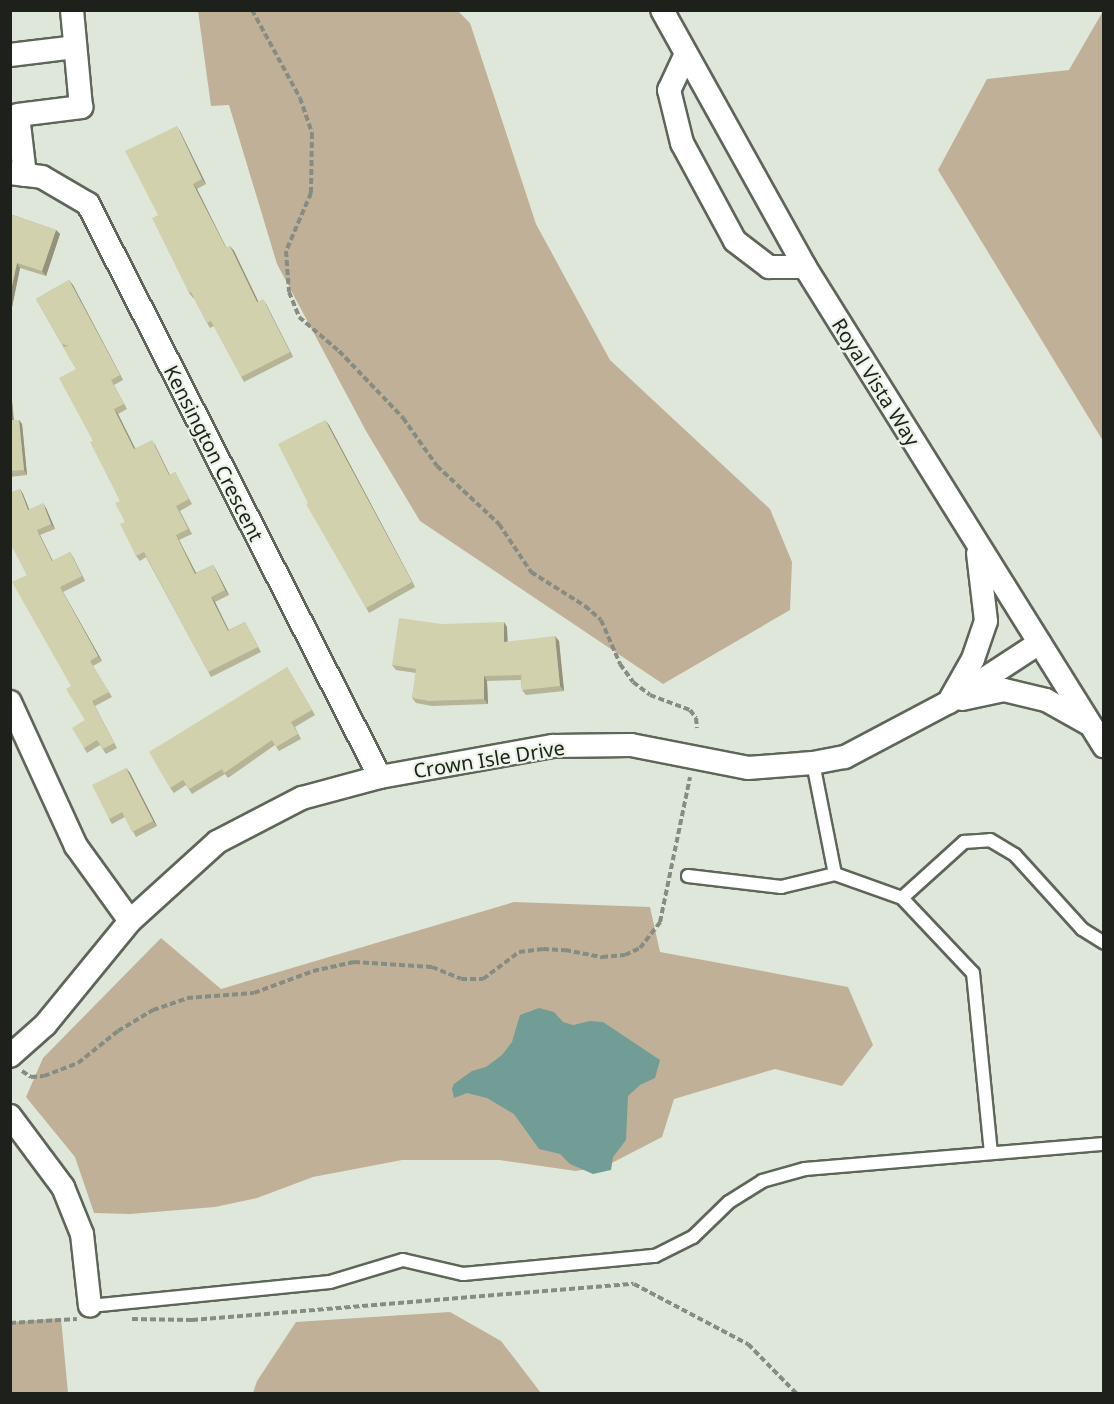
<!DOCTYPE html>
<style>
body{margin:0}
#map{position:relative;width:1114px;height:1404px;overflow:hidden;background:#dfe7da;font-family:"Noto Sans",sans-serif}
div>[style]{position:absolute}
.green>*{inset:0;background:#c0b098}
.water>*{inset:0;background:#729c96}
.path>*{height:4px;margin-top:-2px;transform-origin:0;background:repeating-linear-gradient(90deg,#878c83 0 6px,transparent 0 9px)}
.roads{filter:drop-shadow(2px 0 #5e6559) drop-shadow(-2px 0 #5e6559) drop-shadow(0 2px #5e6559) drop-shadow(0 -2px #5e6559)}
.lane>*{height:12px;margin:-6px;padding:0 6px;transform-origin:6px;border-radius:6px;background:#fff}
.street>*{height:22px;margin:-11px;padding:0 11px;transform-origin:11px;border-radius:11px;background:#fff}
.wall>*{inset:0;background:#b5b496}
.shaded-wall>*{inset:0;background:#93927a}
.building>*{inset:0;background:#d2d1ae}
span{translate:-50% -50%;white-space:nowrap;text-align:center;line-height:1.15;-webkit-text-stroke:4.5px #ecf4e7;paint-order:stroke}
.street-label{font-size:20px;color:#1d201b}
.frame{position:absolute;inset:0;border:12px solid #1d201b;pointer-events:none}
</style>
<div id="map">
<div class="green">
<i style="clip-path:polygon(198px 11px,458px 11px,470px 23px,536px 224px,610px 360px,770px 509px,792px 562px,790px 610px,663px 684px,420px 521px,366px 431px,277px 264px,229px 105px,211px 106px)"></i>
<i style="clip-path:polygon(1103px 11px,1103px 441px,938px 170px,987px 79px,1069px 70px)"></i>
<i style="clip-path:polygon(514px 902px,650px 907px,660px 952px,848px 987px,873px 1045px,842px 1086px,775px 1069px,674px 1099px,662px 1137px,608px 1165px,576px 1171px,499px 1160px,402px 1160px,313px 1177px,257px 1198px,215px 1207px,130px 1214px,94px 1213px,75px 1157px,26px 1097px,43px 1058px,161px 938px,221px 989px)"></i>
<i style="clip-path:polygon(450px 1312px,501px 1341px,541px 1393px,253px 1393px,257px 1381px,296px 1322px)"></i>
<i style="clip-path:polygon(61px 1318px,68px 1393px,11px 1393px,11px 1322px)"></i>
</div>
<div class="water">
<i style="clip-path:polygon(539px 1008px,554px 1012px,563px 1022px,573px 1025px,590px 1021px,603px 1022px,660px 1060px,655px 1078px,640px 1085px,628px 1096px,626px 1140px,613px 1157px,611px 1170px,593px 1174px,570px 1164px,560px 1154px,539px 1149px,514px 1114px,487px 1098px,467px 1093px,454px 1098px,452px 1089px,454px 1084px,472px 1071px,486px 1067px,502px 1055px,512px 1042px,520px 1015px)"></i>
</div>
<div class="path">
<i style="left:252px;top:10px;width:100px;rotate:61.4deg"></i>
<i style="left:300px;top:98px;width:37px;rotate:71deg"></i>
<i style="left:312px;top:133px;width:60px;rotate:91deg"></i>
<i style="left:311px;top:193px;width:63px;rotate:113.3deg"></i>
<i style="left:286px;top:251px;width:41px;rotate:85.8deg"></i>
<i style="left:289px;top:292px;width:27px;rotate:68deg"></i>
<i style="left:299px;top:317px;width:52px;rotate:40.4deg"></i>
<i style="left:339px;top:351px;width:93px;rotate:46.3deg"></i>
<i style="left:403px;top:418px;width:59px;rotate:54.7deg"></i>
<i style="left:437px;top:466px;width:85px;rotate:43.1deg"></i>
<i style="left:499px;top:524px;width:58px;rotate:56.3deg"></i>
<i style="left:531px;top:572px;width:64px;rotate:32.2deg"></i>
<i style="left:585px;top:606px;width:21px;rotate:41deg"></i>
<i style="left:601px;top:620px;width:48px;rotate:66.6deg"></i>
<i style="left:620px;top:664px;width:22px;rotate:54deg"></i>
<i style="left:633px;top:682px;width:21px;rotate:37deg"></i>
<i style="left:650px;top:695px;width:43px;rotate:20.6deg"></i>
<i style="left:690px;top:710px;width:10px;rotate:53deg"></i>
<i style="left:696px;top:718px;width:10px;rotate:84deg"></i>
<i style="left:22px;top:1071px;width:11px;rotate:34deg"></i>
<i style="left:31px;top:1077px;width:13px;rotate:-4deg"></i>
<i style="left:44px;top:1076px;width:36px;rotate:-21deg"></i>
<i style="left:78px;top:1063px;width:51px;rotate:-38.7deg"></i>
<i style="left:118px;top:1031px;width:41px;rotate:-31deg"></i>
<i style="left:153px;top:1010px;width:36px;rotate:-19deg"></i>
<i style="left:187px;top:998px;width:67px;rotate:-4.3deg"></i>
<i style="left:254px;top:993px;width:63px;rotate:-20.4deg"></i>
<i style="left:313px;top:971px;width:42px;rotate:-12.4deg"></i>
<i style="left:354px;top:962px;width:78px;rotate:3.7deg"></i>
<i style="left:432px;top:967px;width:31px;rotate:22deg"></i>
<i style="left:461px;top:979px;width:22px"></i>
<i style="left:483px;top:979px;width:45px;rotate:-36.9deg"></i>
<i style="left:519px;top:952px;width:24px;rotate:-7deg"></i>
<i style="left:543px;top:949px;width:22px;rotate:3deg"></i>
<i style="left:565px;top:950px;width:38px;rotate:11deg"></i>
<i style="left:602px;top:957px;width:23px;rotate:-5deg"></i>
<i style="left:625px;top:955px;width:17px;rotate:-25deg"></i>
<i style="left:640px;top:948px;width:33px;rotate:-52deg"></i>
<i style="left:660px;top:922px;width:148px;rotate:-78.3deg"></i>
<i style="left:132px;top:1319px;width:60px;rotate:1deg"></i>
<i style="left:192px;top:1320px;width:443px;rotate:-4.7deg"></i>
<i style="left:634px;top:1284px;width:129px;rotate:27.8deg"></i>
<i style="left:748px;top:1344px;width:70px;rotate:45.6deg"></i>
<i style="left:10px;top:1323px;width:67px;rotate:-3.4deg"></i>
</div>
<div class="roads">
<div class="lane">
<i style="left:813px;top:763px;width:113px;rotate:78.8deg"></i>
<i style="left:688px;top:876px;width:94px;rotate:6.7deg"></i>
<i style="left:781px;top:887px;width:56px;rotate:-13.5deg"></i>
<i style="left:835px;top:874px;width:71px;rotate:19.7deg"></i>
<i style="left:902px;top:898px;width:103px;rotate:46.6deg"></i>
<i style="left:973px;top:973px;width:181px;rotate:84.3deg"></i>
<i style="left:902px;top:898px;width:84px;rotate:-42.1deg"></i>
<i style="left:964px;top:842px;width:26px;rotate:-4deg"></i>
<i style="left:990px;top:840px;width:29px;rotate:31deg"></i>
<i style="left:1015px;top:855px;width:100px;rotate:47.8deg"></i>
<i style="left:1082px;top:929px;width:26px;rotate:32deg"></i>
<i style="left:90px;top:1306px;width:241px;rotate:-5.7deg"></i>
<i style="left:330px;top:1282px;width:76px;rotate:-16.8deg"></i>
<i style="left:403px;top:1260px;width:62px;rotate:13.1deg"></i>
<i style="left:463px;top:1274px;width:193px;rotate:-5.4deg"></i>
<i style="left:655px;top:1256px;width:42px;rotate:-26.6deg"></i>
<i style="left:693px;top:1237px;width:50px;rotate:-44.2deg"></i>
<i style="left:729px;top:1202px;width:39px;rotate:-32deg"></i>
<i style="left:762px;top:1181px;width:45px;rotate:-15.6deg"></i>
<i style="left:805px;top:1169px;width:300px;rotate:-4.8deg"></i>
</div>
<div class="street">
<i style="left:662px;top:10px;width:294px;rotate:60.9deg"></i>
<i style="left:805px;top:267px;width:565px;rotate:58.03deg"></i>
<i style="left:686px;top:54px;width:40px;rotate:115deg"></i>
<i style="left:669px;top:90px;width:55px;rotate:76.2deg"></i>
<i style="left:682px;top:143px;width:111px;rotate:61.6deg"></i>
<i style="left:735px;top:241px;width:43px;rotate:37.4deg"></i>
<i style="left:769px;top:267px;width:36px"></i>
<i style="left:10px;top:55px;width:65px;rotate:-7deg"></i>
<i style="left:10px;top:173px;width:32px;rotate:7deg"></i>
<i style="left:42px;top:177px;width:53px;rotate:30.4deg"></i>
<i style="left:88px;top:204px;width:643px;rotate:63deg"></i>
<i style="left:25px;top:175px;width:60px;rotate:-96.7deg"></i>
<i style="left:18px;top:115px;width:64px;rotate:-7.2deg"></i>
<i style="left:81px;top:107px;width:97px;rotate:-95.3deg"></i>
<i style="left:951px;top:698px;width:45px;rotate:-60.6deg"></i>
<i style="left:973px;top:659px;width:40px;rotate:-71.1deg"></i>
<i style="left:986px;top:621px;width:68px;rotate:-96.7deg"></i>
<i style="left:962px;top:699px;width:43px;rotate:-12.1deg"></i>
<i style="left:1004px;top:690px;width:43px;rotate:13.4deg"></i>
<i style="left:1046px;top:700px;width:49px;rotate:29.2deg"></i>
<i style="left:10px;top:702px;width:158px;rotate:65.4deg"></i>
<i style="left:76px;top:846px;width:92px;rotate:54.2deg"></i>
<i style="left:10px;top:1056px;width:47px;rotate:-41.5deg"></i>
<i style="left:45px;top:1025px;width:134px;rotate:-50.7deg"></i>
<i style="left:130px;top:921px;width:118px;rotate:-42.2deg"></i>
<i style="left:217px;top:842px;width:96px;rotate:-27.4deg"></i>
<i style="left:302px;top:798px;width:81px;rotate:-15.1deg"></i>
<i style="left:380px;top:777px;width:176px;rotate:-10.2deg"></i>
<i style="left:553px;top:746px;width:78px;rotate:-0.7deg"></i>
<i style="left:631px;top:745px;width:119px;rotate:11.1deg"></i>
<i style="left:748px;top:768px;width:65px;rotate:-4.4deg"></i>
<i style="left:813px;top:763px;width:33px;rotate:-11deg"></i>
<i style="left:845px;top:757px;width:118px;rotate:-27.9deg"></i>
<i style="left:949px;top:702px;width:108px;rotate:-33.2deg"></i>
<i style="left:10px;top:1116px;width:89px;rotate:53.3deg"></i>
<i style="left:63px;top:1187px;width:51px;rotate:68deg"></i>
<i style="left:82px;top:1234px;width:72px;rotate:83.7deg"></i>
</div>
</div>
<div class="wall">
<i style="clip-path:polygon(180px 131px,206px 184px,197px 189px,226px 248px,230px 246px,234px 251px,258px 302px,266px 304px,293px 357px,244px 382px,214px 326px,210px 328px,207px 323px,194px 298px,193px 298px,189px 293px,158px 215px)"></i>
<i style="clip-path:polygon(10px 214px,56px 230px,60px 234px,46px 276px,20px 268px,10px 317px)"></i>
<i style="clip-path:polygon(69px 280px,123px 380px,114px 385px,127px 409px,118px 414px,135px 449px,155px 445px,170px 475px,175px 472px,192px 504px,180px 511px,192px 534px,179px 540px,196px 573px,213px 565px,229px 595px,215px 602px,229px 630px,245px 622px,261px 652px,211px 677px,146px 557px,140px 561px,136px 556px,125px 522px,120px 501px,93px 441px,76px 369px,36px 299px)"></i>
<i style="clip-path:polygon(10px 380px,14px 420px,19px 420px,22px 424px,27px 475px,10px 477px)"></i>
<i style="clip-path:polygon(329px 425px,415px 587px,369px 613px,308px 503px)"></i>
<i style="clip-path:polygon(20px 489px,23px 494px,29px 509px,46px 508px,55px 529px,40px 535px,53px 561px,70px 552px,85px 581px,63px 592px,102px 661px,93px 666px,112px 697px,95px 706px,117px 748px,106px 754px,100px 745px,87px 753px,84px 748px,85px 720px,27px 575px,13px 547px,10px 548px,10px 493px)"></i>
<i style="clip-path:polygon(442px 624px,507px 627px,507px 642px,559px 641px,564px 691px,526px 695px,522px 690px,521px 680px,487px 681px,488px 704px,432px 706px,416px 703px,412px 698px,416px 673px,396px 670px,392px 665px)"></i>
<i style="clip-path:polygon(287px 667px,315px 715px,295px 727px,301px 739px,279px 751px,275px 745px,228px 778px,225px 774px,192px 794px,186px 785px,174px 793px,170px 788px)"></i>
<i style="clip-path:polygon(126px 768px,130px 773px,157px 826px,136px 837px,125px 817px,112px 824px,109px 819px)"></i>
</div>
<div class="shaded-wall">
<i style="clip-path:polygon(177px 126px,180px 131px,206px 184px,202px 179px)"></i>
<i style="clip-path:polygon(193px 184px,197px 189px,229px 253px,226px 248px)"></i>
<i style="clip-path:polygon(56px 230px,60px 234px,46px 276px,42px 271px)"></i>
<i style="clip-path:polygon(230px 246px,234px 251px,261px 307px,257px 302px)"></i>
<i style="clip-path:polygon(17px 263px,20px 268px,10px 317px,10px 295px)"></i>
<i style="clip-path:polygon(69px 280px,73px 285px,123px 380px,120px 375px)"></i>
<i style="clip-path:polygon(263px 299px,266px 304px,293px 357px,290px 352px)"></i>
<i style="clip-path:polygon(10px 380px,14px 425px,10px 420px)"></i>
<i style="clip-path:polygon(114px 409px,118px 414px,138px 454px,134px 449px)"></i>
<i style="clip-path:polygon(19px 420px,22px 424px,27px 475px,24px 470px)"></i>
<i style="clip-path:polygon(325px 420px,329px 425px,415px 587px,412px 582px)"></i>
<i style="clip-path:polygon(152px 440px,155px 445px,172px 480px,169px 475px)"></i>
<i style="clip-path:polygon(20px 489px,23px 494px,31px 514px,28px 510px)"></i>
<i style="clip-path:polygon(43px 503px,46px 508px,55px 529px,51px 524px)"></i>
<i style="clip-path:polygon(37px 530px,40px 535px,55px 566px,52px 561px)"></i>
<i style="clip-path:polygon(176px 535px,179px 540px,199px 579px,195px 574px)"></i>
<i style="clip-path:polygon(70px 552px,73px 557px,85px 581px,82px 576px)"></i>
<i style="clip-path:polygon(213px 565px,216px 570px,229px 595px,225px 590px)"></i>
<i style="clip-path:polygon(60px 587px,63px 592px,102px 661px,98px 656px)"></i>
<i style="clip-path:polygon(211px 597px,215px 602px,231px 636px,228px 631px)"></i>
<i style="clip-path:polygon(504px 622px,507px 627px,508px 647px,504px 642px)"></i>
<i style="clip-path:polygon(555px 636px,559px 641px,564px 691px,560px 686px)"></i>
<i style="clip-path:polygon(484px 676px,487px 681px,488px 704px,484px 699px)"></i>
<i style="clip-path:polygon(126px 768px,130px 773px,157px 826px,153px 821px)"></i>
</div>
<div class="building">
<i style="clip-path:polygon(177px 126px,202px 179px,193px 184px,226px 248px,230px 246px,257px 302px,263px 299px,290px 352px,241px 377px,211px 321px,207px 323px,191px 292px,189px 293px,152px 218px,158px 215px,125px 151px)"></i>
<i style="clip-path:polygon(10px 214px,56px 230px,42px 271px,17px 263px,10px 295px)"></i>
<i style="clip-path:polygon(69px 280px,120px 375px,111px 380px,124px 404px,114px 409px,134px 449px,152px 440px,169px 475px,175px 472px,189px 499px,176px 506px,188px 529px,176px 535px,195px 574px,213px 565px,225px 590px,211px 597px,228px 631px,245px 622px,258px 647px,208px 672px,144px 552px,136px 556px,120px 524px,125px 522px,115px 503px,120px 501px,90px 442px,93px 441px,59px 378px,76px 369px,63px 347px,69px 346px,62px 344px,36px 299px)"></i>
<i style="clip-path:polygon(10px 420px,19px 420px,24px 470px,10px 471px)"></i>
<i style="clip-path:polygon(325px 420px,412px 582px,366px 608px,306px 504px,308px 503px,278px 444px)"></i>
<i style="clip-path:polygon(20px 489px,28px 510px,43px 503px,51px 524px,37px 530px,52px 561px,70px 552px,82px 576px,60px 587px,98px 656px,90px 661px,109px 692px,92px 701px,114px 743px,103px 749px,97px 740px,84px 748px,72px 728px,85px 720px,66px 689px,71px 686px,12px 582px,27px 575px,10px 543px,10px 493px)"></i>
<i style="clip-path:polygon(399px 618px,442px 624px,504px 622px,504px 642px,555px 636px,560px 686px,522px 690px,521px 675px,484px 676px,484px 699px,429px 701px,412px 698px,416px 669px,392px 665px)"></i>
<i style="clip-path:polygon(287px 667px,312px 710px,291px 722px,298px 734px,276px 747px,272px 740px,224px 773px,222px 769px,189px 789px,183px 780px,170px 788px,149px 752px)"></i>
<i style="clip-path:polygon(126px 768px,153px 821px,132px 832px,122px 812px,109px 819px,92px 785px)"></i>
</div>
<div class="street-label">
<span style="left:876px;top:382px;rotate:58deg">Royal Vista Way</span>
<span style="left:214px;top:453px;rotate:63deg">Kensington Crescent</span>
<span style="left:489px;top:759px;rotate:-9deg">Crown Isle Drive</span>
</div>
<div class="frame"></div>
</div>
